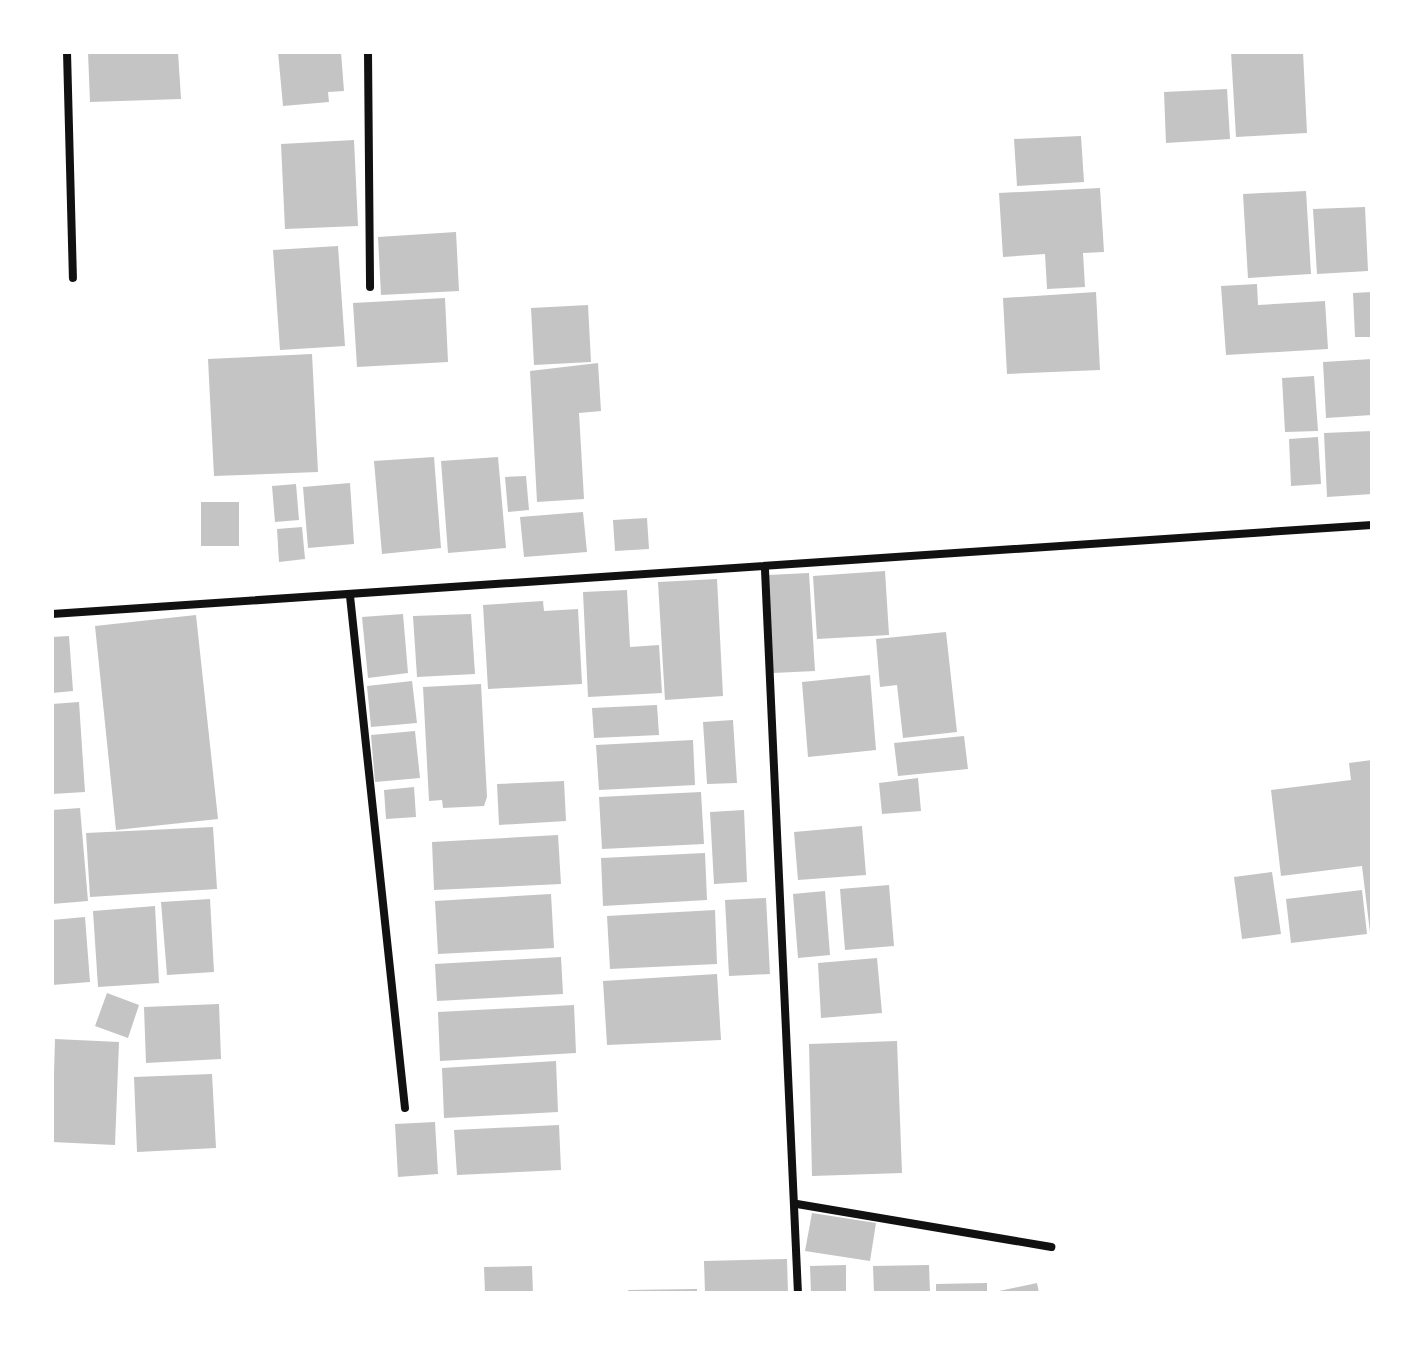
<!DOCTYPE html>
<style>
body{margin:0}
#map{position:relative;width:1424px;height:1345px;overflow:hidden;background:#fff;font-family:Roboto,sans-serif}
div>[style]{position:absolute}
.building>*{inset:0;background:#c4c4c4}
.minor>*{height:8px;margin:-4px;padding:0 4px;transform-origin:4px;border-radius:4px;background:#111}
span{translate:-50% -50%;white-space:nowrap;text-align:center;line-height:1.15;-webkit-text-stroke:6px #fff;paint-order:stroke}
.frame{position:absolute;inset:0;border:54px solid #fff;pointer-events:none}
</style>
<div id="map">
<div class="building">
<i style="clip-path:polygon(88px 52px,178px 52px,181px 99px,90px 102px)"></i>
<i style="clip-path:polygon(278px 52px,341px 52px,344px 91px,328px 92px,329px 102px,283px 106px)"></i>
<i style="clip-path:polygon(1231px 52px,1303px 52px,1307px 133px,1236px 137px)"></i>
<i style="clip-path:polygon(1227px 89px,1230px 139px,1166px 143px,1164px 92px)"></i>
<i style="clip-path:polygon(1081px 136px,1084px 182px,1017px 186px,1014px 139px)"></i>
<i style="clip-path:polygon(354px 140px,358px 226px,285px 229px,281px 144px)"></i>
<i style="clip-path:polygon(1100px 188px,1104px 252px,1083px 253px,1085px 287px,1047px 289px,1045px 254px,1003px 257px,999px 193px)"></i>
<i style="clip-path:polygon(1306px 191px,1311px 274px,1248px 278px,1243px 194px)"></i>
<i style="clip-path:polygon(1365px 207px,1368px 271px,1317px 274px,1313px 209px)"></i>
<i style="clip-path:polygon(456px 232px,459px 291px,381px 295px,378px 237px)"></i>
<i style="clip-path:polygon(338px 246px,345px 346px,280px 350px,273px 250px)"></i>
<i style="clip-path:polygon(1257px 284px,1258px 305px,1325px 301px,1328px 349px,1226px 355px,1221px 286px)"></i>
<i style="clip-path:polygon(1096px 292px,1100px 370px,1007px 374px,1003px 298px)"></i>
<i style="clip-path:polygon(1372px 292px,1372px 337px,1355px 337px,1353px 293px)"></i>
<i style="clip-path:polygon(445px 298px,448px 362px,357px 367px,353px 303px)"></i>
<i style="clip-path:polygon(588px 305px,591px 362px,534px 365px,531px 308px)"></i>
<i style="clip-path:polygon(312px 354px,318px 472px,214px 476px,208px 359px)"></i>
<i style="clip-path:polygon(1372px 359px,1372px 415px,1326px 418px,1323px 362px)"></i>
<i style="clip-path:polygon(598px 363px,601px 411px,579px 413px,584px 499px,537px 502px,530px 371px)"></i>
<i style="clip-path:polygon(1314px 376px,1318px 431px,1285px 432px,1282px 378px)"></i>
<i style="clip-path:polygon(1372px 431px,1372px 494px,1327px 497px,1324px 433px)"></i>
<i style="clip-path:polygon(1318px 437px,1321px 484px,1291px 486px,1289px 439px)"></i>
<i style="clip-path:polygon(434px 457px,441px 548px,382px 554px,374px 461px)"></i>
<i style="clip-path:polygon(498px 457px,506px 548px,448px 553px,441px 461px)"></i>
<i style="clip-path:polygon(526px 476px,529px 510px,508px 512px,505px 477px)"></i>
<i style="clip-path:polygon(350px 483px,354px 544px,308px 548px,303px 487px)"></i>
<i style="clip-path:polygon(296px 484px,299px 520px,275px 522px,272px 486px)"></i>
<i style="clip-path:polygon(201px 502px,239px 502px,239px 546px,201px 546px)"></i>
<i style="clip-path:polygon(583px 512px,587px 552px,524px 557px,520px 517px)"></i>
<i style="clip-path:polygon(647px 518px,649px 549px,615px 551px,613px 520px)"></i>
<i style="clip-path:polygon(302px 527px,305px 559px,279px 562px,277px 529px)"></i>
<i style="clip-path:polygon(885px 571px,889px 635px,817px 639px,813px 576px)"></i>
<i style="clip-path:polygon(809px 573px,815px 671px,773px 673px,768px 575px)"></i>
<i style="clip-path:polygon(717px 579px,723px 696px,665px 700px,658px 582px)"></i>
<i style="clip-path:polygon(627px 590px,630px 647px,659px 645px,662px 693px,588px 697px,583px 592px)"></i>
<i style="clip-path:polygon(543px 601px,544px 611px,578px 609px,582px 684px,488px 689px,483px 605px)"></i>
<i style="clip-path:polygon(403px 614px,408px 673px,368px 678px,362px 617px)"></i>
<i style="clip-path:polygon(471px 614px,475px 674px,417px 677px,413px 616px)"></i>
<i style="clip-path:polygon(196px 615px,218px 819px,116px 830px,95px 626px)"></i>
<i style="clip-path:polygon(946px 632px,957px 732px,903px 738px,897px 685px,880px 687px,876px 639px)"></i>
<i style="clip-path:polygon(69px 636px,73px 691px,52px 693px,52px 637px)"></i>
<i style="clip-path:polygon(870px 675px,876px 750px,808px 757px,802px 682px)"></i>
<i style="clip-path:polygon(412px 681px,417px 723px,371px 727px,367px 686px)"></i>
<i style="clip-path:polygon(481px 684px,487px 797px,484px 806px,443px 808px,442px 800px,429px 801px,423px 687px)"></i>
<i style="clip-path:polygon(79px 702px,85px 792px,52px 794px,52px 704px)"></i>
<i style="clip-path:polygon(657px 705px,659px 735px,594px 738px,592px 708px)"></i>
<i style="clip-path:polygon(733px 720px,737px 783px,707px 784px,703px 722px)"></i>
<i style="clip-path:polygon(415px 731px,420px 778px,375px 782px,371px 735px)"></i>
<i style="clip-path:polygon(964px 736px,968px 769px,898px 776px,894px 743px)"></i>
<i style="clip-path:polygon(693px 740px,695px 785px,599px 790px,596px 745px)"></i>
<i style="clip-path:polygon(1372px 760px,1372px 932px,1370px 932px,1362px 866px,1281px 876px,1271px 790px,1351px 780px,1349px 763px)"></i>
<i style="clip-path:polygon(918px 778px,921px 811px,882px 814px,879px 783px)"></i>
<i style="clip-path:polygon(564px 781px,566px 821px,499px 825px,497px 784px)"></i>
<i style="clip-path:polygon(414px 787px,416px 817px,386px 819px,384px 790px)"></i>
<i style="clip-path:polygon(701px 792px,704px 844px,602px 849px,599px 797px)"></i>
<i style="clip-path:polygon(80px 808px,88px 901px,52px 904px,52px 810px)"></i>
<i style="clip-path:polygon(744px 810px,747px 882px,714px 884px,710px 812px)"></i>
<i style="clip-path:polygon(862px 826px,866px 875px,798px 880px,794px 832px)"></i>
<i style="clip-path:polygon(213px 827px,217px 889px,90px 897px,86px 833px)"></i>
<i style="clip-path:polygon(558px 835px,561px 884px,434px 890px,432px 842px)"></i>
<i style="clip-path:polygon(705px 853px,707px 900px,603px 906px,601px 858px)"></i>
<i style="clip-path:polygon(1272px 872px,1281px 934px,1242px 939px,1234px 877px)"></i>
<i style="clip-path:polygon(889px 885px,894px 946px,845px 950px,840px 889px)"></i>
<i style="clip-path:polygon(1362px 890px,1367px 934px,1291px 943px,1286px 899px)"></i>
<i style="clip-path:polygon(825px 891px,830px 955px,798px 958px,793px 894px)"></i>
<i style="clip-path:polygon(551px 894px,554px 948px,438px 954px,435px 901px)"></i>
<i style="clip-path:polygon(766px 898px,770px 974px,729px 976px,725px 900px)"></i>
<i style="clip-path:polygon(210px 899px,214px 972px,167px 975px,161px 902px)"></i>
<i style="clip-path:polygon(155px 906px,159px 983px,98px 987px,93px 911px)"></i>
<i style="clip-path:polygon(715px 910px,717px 964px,610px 969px,607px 916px)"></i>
<i style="clip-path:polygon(85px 917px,90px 982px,52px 985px,52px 920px)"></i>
<i style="clip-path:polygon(561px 957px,563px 994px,437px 1001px,435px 964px)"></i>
<i style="clip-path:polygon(877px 958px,882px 1013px,821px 1018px,818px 963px)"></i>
<i style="clip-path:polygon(717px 974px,721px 1040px,607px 1045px,603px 981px)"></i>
<i style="clip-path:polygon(107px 993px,139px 1005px,128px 1038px,95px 1026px)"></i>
<i style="clip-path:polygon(219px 1004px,221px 1059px,146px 1063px,144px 1007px)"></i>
<i style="clip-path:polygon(574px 1005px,576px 1053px,440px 1061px,438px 1012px)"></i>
<i style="clip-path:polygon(55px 1039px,119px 1042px,115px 1145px,52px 1142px)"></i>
<i style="clip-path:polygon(897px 1041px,902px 1173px,812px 1176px,809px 1044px)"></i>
<i style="clip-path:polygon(556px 1061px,558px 1112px,444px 1118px,442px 1068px)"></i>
<i style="clip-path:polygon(212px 1074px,216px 1148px,137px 1152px,134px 1077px)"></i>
<i style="clip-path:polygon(435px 1122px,438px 1174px,398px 1177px,395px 1124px)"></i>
<i style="clip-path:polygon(559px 1125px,561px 1170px,457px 1175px,454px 1130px)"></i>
<i style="clip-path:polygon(812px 1213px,876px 1223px,870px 1261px,805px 1251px)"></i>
<i style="clip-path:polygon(787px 1259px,788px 1293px,705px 1293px,704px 1261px)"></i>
<i style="clip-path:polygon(846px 1265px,846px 1293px,811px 1293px,810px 1266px)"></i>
<i style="clip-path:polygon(929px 1265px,930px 1293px,874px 1293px,873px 1266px)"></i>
<i style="clip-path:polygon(532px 1266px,533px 1293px,485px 1293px,484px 1267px)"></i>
<i style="clip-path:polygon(987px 1283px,987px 1293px,936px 1293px,936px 1284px)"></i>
<i style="clip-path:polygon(1037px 1283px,1039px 1293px,994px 1293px,994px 1292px)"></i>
<i style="clip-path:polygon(697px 1289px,697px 1293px,628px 1293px,628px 1290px)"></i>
</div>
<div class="minor">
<i style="left:67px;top:52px;width:226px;rotate:88.5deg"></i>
<i style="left:368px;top:52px;width:235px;rotate:89.5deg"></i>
<i style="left:765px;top:570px;width:724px;rotate:87.39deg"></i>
<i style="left:350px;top:596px;width:515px;rotate:83.87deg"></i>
<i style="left:52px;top:614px;width:1323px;rotate:-3.86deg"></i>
<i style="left:797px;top:1204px;width:258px;rotate:9.6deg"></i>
</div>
<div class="frame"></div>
</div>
